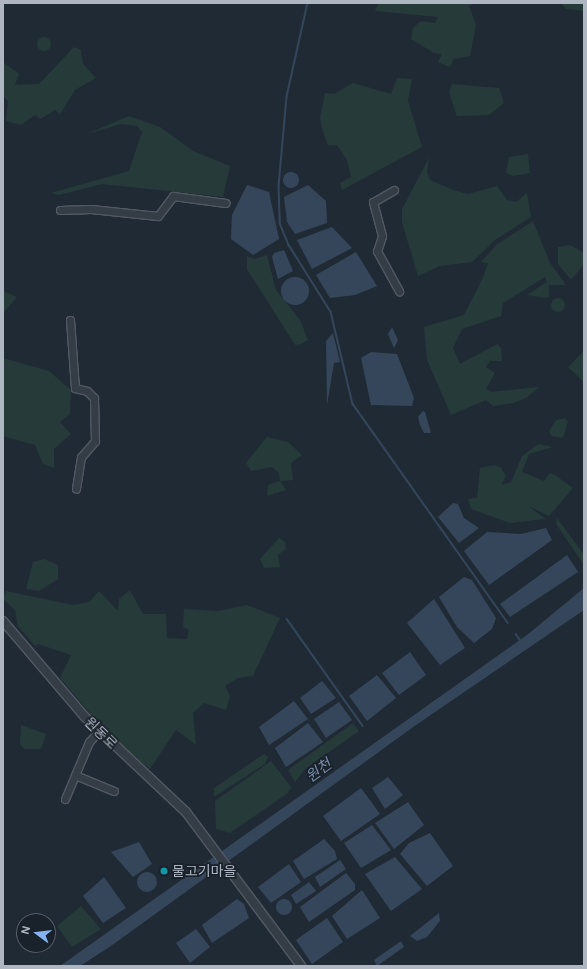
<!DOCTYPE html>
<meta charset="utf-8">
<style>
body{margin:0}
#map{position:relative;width:587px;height:969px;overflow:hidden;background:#202a34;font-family:"DM Sans","Noto Sans KR",sans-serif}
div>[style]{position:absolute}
.green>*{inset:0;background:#263a39}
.round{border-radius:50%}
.water>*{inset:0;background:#35465b}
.stream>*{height:1.5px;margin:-0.75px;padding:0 0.75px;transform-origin:0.75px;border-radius:0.75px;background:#35465b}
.roads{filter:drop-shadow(1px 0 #515963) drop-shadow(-1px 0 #515963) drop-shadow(0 1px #515963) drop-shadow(0 -1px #515963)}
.minor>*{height:7px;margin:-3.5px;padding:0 3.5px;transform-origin:3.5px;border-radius:3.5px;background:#343c45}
.tertiary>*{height:8px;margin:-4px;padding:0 4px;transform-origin:4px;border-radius:4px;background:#343c45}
.dots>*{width:11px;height:11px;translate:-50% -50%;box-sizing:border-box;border:2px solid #19212a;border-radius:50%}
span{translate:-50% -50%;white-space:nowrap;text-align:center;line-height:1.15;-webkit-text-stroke:3.5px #19212a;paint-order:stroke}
.street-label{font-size:14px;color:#aeb6c2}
.poi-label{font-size:14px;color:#aeb6c2}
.left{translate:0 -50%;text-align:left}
.water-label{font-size:15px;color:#778ea9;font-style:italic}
.frame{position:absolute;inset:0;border:4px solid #aeb6c2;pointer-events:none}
.north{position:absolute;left:16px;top:913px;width:40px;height:40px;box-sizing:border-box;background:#19212a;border:1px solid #555d67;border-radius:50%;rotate:285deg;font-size:11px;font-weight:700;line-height:16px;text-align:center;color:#aeb6c2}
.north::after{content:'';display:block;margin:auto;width:14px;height:18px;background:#85b2f0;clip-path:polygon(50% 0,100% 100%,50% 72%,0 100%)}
</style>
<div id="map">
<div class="green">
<i style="clip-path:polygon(378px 3px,474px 3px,469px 6px,476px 25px,470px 56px,454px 59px,450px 67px,438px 62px,442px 54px,434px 53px,411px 39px,413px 28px,421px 21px,435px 23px,438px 17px,375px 11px)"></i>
<i style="clip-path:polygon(561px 3px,584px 3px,584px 11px,566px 9px)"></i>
<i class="round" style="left:37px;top:37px;width:14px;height:14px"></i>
<i style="clip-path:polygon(74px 47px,81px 50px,83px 64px,96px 78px,75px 90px,60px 114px,55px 110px,41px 119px,35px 115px,21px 125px,6px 121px,8px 101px,3px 96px,3px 62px,19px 74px,15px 85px,39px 84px)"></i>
<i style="clip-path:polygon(397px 78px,412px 79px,408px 101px,422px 147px,342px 190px,340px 183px,351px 177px,347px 160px,337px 145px,328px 145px,322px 129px,320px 117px,325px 93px,334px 94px,353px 83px,391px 94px)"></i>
<i style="clip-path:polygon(452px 84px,499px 88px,504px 103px,489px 115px,457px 116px,449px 92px)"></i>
<i style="clip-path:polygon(129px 116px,160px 127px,193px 151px,230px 166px,223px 197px,102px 184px,59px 195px,51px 193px,129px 171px,142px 132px,137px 126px,121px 124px,87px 134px)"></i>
<i style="clip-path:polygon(528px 154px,530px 173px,513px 176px,506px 173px,509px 157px)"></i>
<i style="clip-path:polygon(429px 158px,427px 172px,430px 180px,453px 190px,468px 194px,497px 186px,507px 200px,516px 202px,527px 193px,531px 217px,495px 240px,472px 262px,440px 266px,418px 276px,402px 222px,402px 209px)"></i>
<i style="clip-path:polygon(533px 221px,550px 263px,566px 285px,549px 285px,549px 297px,544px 298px,527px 295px,547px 282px,545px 277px,503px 303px,501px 316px,462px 329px,453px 348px,460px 364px,497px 344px,501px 348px,502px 361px,490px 361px,486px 367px,495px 373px,486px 389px,491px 392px,539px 387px,526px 398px,513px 403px,493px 406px,486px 400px,451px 415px,427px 360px,424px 327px,464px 315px,483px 278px,488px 263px,481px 262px,496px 245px)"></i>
<i style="clip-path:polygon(570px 245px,584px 253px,584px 264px,571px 280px,558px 264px,558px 247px)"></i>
<i style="clip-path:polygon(267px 255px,276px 290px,300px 320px,308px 340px,301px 344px,295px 345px,247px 269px,247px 256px,255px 259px)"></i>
<i style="clip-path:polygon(3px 291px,17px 297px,4px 312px,3px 312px)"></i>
<i class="round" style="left:551px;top:298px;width:14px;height:14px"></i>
<i style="clip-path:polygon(584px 351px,584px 373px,583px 381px,568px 367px)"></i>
<i style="clip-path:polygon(3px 358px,49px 371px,71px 390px,70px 414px,60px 422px,71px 434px,54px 449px,54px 468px,43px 464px,35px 445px,3px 436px)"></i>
<i style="clip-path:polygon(565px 418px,568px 421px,563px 438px,551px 436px,549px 431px,556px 420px)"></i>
<i style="clip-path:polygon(267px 437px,288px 442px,302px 455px,291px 463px,293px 480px,280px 481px,286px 490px,267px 496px,268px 485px,280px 481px,279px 473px,272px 467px,251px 471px,246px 463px)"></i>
<i style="clip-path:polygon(538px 444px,553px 447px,529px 454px,522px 472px,544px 481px,550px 473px,555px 475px,573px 488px,549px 516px,528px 506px,546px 519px,510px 523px,471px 509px,468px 499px,477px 498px,480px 468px,494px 465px,501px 468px,506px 476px,501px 485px,511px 482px,522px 456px)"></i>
<i style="clip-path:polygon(557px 518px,584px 555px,584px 565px,556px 524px)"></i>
<i style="clip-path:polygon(279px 538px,285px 542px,286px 549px,278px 555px,280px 567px,264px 568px,260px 559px)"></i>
<i style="clip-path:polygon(44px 559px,58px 565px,58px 579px,39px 591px,26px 589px,33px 562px)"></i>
<i style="clip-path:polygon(130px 590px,143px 614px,166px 614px,167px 638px,187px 639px,189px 630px,183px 627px,184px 609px,218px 611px,247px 605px,280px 618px,253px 676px,238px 678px,225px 686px,230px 696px,226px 710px,204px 703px,193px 713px,196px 745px,176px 730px,150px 769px,114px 741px,60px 678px,71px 655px,38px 644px,35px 646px,18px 626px,15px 610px,3px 599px,6px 591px,73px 605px,89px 602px,99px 591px,118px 611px,119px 599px)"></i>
<i style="clip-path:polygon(353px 723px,359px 731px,305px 769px,295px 782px,288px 770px)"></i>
<i style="clip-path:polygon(21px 725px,46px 734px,41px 749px,25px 749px,20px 745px)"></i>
<i style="clip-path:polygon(264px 754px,268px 757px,265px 764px,214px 797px,214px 788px)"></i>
<i style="clip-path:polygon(271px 761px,291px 787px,288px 793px,230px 833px,216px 829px,215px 801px)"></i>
<i style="clip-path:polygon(81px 906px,101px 929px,72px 947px,57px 926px)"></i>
</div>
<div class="water">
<i class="round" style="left:283px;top:172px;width:16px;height:16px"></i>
<i style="clip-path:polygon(247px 185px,269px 192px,279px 239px,253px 255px,231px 239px,232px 215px)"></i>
<i style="clip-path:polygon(308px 185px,326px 201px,327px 223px,295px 234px,287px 222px,284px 197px)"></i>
<i style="clip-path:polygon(332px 227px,352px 248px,312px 269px,297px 240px)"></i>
<i style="clip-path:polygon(284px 250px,293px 271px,278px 279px,272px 257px,274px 253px)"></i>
<i style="clip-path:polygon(356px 252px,377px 286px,355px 295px,330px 298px,316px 275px)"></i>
<i class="round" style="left:281px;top:277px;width:28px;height:28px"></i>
<i style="clip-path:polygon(392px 327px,398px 340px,394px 348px,388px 334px)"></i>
<i style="clip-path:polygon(333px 333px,340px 362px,334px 363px,327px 405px,326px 341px)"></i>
<i style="clip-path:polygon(371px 352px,397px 354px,414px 398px,412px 406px,371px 405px,361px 358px)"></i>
<i style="clip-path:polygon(423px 411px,425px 412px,431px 433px,424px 433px,420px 425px,418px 417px)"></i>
<i style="clip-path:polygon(453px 503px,458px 504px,464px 518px,479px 528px,459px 543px,438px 517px)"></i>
<i style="clip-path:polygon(546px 528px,552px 540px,489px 585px,464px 551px,487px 532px,521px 534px)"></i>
<i style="clip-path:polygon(567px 555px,578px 572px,510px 617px,500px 604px)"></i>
<i style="clip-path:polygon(464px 577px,472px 580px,496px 618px,492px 629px,474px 643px,457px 627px,439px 597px)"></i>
<i style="clip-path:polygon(584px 588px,584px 610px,416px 725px,111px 946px,80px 966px,60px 966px,527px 635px)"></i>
<i style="clip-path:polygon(434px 599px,465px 648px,440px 665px,407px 623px)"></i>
<i style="clip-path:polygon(410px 652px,426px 675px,399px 695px,382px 673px)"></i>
<i style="clip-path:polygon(377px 675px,396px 698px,367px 721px,349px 696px)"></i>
<i style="clip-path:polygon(322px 681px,336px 698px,311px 714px,300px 698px)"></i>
<i style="clip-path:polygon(294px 701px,308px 719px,269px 745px,259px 727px)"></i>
<i style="clip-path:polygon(339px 702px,352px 720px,326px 738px,314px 719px)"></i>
<i style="clip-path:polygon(308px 723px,323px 742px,286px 767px,275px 748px)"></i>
<i style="clip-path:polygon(388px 777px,403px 795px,385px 809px,372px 788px)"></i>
<i style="clip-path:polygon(361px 788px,380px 814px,341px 841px,323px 816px)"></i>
<i style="clip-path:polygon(408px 802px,424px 825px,394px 849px,375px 823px)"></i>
<i style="clip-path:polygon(372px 825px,391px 850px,361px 868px,344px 843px)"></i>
<i style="clip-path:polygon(430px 833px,453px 866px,427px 886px,400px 854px,409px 843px)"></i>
<i style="clip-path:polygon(324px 839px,335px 851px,337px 859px,304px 879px,293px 861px)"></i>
<i style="clip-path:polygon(139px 842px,152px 864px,133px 877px,111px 852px)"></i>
<i style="clip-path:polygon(395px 857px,422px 889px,391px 911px,365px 874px)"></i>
<i style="clip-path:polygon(340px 860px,346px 869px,320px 887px,315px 877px)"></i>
<i style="clip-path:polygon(289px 864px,301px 882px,271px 903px,258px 887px)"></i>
<i class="round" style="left:137px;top:872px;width:20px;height:20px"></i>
<i style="clip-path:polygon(346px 873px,355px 884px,355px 890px,309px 922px,300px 907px)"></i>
<i style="clip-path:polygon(104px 877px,126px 908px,103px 923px,83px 896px)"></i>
<i style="clip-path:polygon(309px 882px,316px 891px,296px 904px,291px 895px)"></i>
<i style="clip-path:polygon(362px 890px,380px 918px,347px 939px,332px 916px)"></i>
<i style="clip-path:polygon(237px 899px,244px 904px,249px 918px,212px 943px,202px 925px)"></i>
<i class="round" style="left:276px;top:899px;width:16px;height:16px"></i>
<i style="clip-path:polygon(439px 913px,440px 921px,427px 937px,417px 941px,410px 936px)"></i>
<i style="clip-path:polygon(327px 918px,343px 942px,312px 964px,296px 940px)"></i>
<i style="clip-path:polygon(196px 929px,210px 947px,190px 963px,176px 943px)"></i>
<i style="clip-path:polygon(401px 941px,404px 947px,377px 966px,374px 960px)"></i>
</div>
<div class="stream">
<i style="left:308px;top:3px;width:96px;rotate:102.6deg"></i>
<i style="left:287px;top:97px;width:89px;rotate:95.1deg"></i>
<i style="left:279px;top:186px;width:37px;rotate:88deg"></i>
<i style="left:280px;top:223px;width:24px;rotate:68deg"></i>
<i style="left:289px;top:245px;width:79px;rotate:57.9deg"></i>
<i style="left:331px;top:312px;width:95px;rotate:76.6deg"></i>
<i style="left:353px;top:404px;width:268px;rotate:54.7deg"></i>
<i style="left:287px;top:619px;width:131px;rotate:54.6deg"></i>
<i style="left:516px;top:634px;width:9px;rotate:54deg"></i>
</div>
<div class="roads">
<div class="minor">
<i style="left:394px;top:190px;width:24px;rotate:150deg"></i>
<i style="left:373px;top:202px;width:35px;rotate:75deg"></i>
<i style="left:382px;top:236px;width:16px;rotate:108deg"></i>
<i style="left:377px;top:251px;width:46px;rotate:61.2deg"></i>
<i style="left:60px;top:210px;width:31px;rotate:-2deg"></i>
<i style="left:91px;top:209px;width:67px;rotate:6deg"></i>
<i style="left:158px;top:216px;width:25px;rotate:-53deg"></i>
<i style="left:173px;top:196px;width:53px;rotate:7.5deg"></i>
<i style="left:70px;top:320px;width:68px;rotate:85.8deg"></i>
<i style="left:75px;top:388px;width:12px;rotate:14deg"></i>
<i style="left:87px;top:391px;width:10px;rotate:45deg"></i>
<i style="left:94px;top:398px;width:43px;rotate:88.7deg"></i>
<i style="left:95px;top:441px;width:21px;rotate:131deg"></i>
<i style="left:81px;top:457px;width:32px;rotate:99deg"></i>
<i style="left:75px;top:775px;width:42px;rotate:22.3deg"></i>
<i style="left:65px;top:799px;width:62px;rotate:-67.2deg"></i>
<i style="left:89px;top:742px;width:15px;rotate:-48deg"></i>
</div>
<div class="tertiary">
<i style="left:3px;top:621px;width:125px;rotate:49.5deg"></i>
<i style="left:84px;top:716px;width:140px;rotate:43.3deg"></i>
<i style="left:186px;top:812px;width:192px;rotate:53.2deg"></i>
</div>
</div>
<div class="dots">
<i style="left:164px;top:871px;background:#0f9aa8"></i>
</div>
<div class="street-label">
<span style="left:101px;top:733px;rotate:44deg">원동로</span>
</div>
<div class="poi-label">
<span class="left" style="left:172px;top:871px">물고기마을</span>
</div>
<div class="water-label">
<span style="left:319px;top:771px;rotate:-36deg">원천</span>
</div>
<div class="frame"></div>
<div class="north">N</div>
</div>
